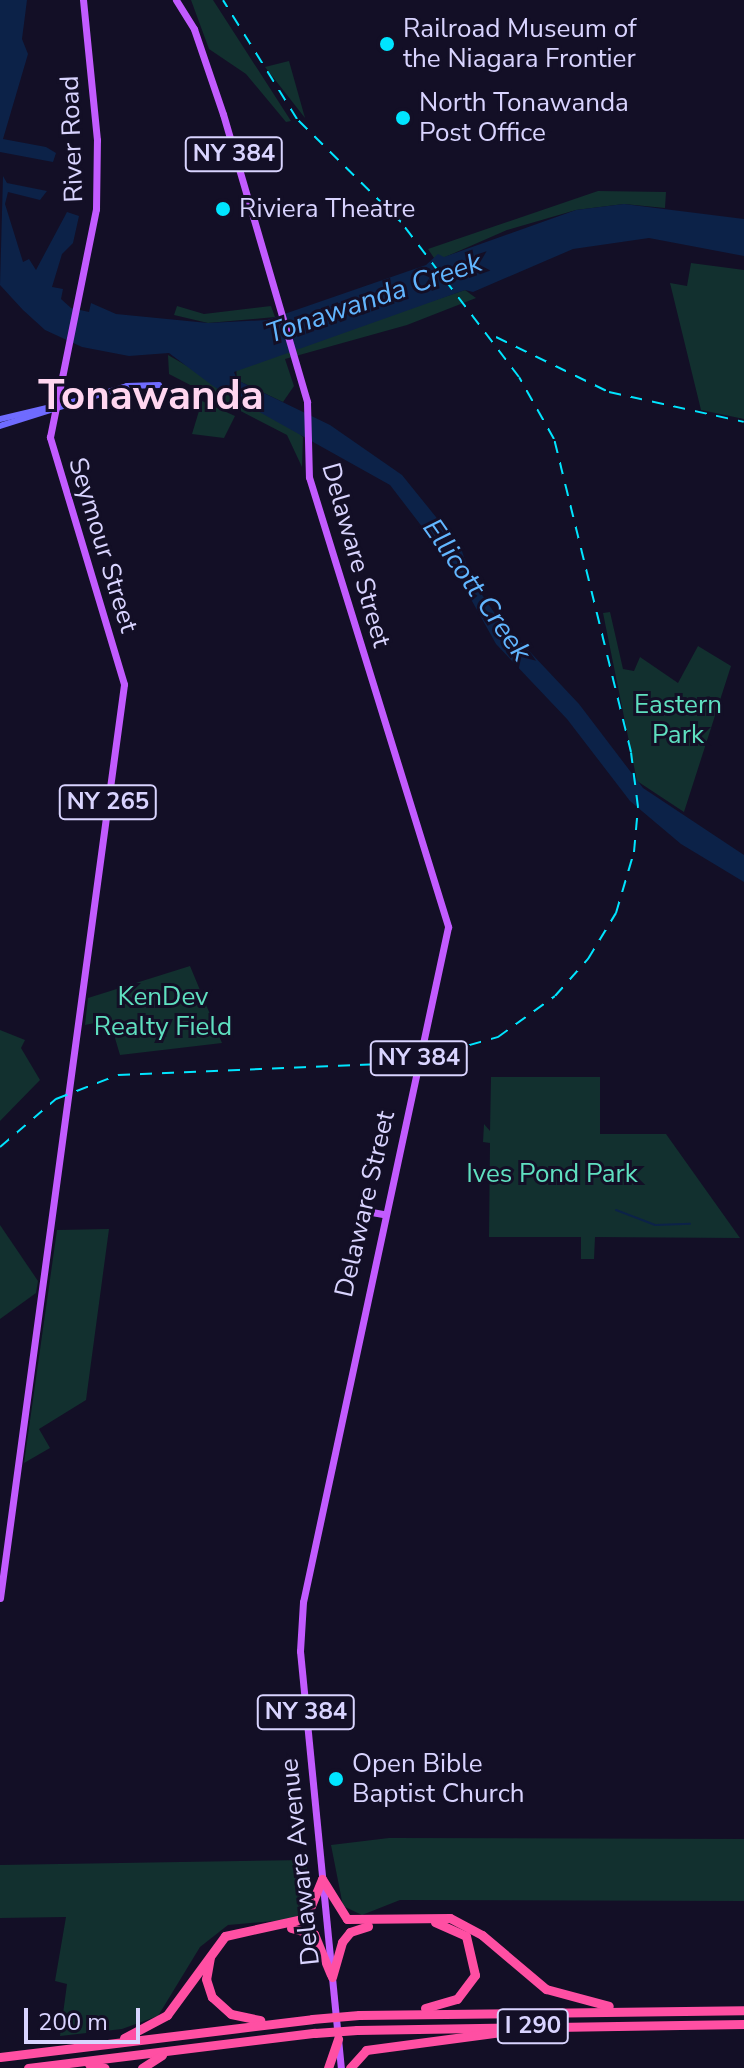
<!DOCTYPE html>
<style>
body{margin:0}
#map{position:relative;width:744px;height:2068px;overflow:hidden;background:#130f26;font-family:"Nunito Sans",sans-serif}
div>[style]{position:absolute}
.green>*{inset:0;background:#12302f}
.water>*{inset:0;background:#0c2248}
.stream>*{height:2px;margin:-1px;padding:0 1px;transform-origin:1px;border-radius:1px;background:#0c2248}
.secondary>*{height:6px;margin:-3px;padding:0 3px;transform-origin:3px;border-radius:3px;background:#6f6bff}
.primary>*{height:7px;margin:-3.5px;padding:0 3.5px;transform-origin:3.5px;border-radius:3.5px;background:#c25bff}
.motorway>*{height:9px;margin:-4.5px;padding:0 4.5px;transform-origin:4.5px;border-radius:4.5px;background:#ff4fa3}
.rail>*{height:2px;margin-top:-1px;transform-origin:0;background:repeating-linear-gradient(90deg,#00e5ff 0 12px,transparent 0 22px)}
.motorway-bridge>*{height:9px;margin:-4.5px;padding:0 4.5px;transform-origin:4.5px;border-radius:4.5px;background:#ff4fa3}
.dots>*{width:22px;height:22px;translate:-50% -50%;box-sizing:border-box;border:4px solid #130f26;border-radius:50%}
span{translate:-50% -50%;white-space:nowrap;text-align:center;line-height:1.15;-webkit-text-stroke:6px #130f26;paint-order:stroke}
.shield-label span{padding:2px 6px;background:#130f26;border:2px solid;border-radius:6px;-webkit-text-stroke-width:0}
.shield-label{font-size:24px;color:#d9d4ff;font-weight:700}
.poi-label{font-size:26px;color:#d9d4ff}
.left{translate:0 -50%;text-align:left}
.street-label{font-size:26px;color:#d9d4ff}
.park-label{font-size:26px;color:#5fe0c0}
.water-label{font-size:28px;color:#62b6ff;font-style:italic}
.town-label{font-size:42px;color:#ffd6f0;font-weight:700}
.scale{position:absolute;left:24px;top:2008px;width:116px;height:36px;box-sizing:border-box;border:4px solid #d9d4ff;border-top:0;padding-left:10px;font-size:24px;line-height:28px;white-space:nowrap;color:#d9d4ff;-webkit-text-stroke:6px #130f26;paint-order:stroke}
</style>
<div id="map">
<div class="green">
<i style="clip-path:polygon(191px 0,213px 0,291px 121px,286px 122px,246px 74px,209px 49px)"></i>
<i style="clip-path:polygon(289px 61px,305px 118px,265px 67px)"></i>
<i style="clip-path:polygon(598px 191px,666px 192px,665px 208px,624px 204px,576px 210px,507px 230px,436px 261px,428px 249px)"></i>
<i style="clip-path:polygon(691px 263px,744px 270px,744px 419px,701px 410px,670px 283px,687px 286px)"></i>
<i style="clip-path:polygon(465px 290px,476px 298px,407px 325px,285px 359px,294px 386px,283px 402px,237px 380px,236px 367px)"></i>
<i style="clip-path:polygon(177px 306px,204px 314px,271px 306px,275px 317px,208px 323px,174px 315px)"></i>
<i style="clip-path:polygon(168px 355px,291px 426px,303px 437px,302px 467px,287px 435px,169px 374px)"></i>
<i style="clip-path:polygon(202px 401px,235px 416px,224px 438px,192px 434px)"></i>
<i style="clip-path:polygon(610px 612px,623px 669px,634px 671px,640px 657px,678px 683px,698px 646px,731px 666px,684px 812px,637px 781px,603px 613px)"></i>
<i style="clip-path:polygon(190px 966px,222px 1043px,120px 1055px,112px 1028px,104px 1021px,85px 1025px,88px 998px)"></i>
<i style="clip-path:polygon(0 1030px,25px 1040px,21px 1048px,40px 1080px,0 1121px)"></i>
<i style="clip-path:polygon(491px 1077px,600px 1077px,600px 1134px,666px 1134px,740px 1238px,595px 1237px,594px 1259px,581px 1259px,581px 1237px,489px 1237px,490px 1143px,483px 1142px,484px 1124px,490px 1131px)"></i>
<i style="clip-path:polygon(0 1225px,38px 1281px,36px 1293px,0 1319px)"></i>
<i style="clip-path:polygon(109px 1229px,86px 1400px,39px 1429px,50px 1448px,24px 1463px,57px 1230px)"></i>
<i style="clip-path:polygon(389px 1838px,744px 1839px,744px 1901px,400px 1900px,362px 1915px,343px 1906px,331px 1845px)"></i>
<i style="clip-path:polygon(307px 1860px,307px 1909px,296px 1919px,228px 1925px,200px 1947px,158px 2016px,122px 2029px,60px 2036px,67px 1984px,55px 1981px,66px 1917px,0 1918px,0 1865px)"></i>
</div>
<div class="water">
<i style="clip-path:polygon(0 0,27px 0,22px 39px,28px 54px,3px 139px,46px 147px,56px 153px,53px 162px,0 152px)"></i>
<i style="clip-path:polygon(3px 176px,7px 183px,47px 191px,40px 200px,8px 192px,5px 204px,23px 262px,29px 259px,36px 270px,67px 212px,79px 216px,73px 243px,62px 254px,52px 287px,47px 286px,63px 289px,61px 299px,71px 308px,89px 312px,91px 303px,116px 314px,208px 323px,267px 320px,426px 265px,438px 254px,444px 257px,576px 210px,624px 204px,744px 219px,744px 256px,649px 238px,573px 249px,473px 292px,465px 290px,234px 372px,237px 380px,330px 425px,402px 475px,461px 548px,471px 579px,498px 618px,579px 704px,643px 788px,744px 855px,744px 882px,681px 844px,630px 801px,567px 719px,496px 644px,453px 567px,390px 485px,213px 386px,169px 353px,129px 356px,82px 347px,45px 330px,23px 310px,0 285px)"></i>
</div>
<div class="stream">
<i style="left:616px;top:1210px;width:42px;rotate:21deg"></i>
<i style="left:655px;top:1225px;width:35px;rotate:-2deg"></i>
</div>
<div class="secondary">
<i style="left:0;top:419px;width:86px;rotate:-13.4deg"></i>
<i style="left:0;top:426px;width:133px;rotate:-17.5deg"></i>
<i style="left:127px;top:386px;width:32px;rotate:-2deg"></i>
</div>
<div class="primary">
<i style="left:176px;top:0;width:34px;rotate:58deg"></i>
<i style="left:194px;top:29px;width:90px;rotate:71.2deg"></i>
<i style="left:223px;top:114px;width:300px;rotate:73.7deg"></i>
<i style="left:307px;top:402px;width:75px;rotate:88.5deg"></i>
<i style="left:309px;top:477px;width:471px;rotate:72.8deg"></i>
<i style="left:448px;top:927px;width:690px;rotate:102.12deg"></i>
<i style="left:303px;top:1602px;width:49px;rotate:93.5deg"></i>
<i style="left:300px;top:1651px;width:419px;rotate:84.4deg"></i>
<i style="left:366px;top:1211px;width:17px;rotate:10deg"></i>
<i style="left:0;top:1598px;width:922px;rotate:-82.27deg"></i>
<i style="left:124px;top:684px;width:258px;rotate:-106.7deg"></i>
<i style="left:50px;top:437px;width:233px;rotate:-78.6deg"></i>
<i style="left:96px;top:209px;width:69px;rotate:-89.2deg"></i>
<i style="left:97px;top:140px;width:141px;rotate:-95.7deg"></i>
</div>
<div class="motorway">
<i style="left:322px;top:1879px;width:47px;rotate:58deg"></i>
<i style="left:347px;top:1919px;width:103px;rotate:-0.6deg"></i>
<i style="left:450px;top:1918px;width:36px;rotate:28deg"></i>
<i style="left:482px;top:1935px;width:84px;rotate:40.2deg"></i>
<i style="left:546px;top:1989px;width:65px;rotate:15.1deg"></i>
<i style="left:291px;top:1928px;width:24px;rotate:15deg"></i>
<i style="left:314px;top:1934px;width:44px;rotate:67.5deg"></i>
<i style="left:210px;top:1957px;width:22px;rotate:100deg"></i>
<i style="left:206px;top:1979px;width:19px;rotate:72deg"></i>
<i style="left:212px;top:1997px;width:25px;rotate:42deg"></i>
<i style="left:231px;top:2014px;width:30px;rotate:12deg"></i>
<i style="left:332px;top:1977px;width:36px;rotate:-74deg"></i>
<i style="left:342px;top:1942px;width:13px;rotate:-51deg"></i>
<i style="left:350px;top:1932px;width:19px;rotate:-18deg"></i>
<i style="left:425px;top:2008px;width:33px;rotate:-16deg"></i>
<i style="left:457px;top:1999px;width:30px;rotate:-53deg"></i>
<i style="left:475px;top:1975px;width:40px;rotate:-103deg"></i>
<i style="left:466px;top:1936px;width:34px;rotate:-156deg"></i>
<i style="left:359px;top:2015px;width:385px;rotate:-0.7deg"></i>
<i style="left:357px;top:2030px;width:387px;rotate:-0.9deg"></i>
<i style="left:124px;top:2038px;width:49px;rotate:-28.1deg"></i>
<i style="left:167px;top:2015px;width:98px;rotate:-53.7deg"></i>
<i style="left:225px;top:1936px;width:83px;rotate:-12.5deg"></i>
<i style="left:306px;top:1918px;width:42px;rotate:-67.7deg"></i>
<i style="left:0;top:2057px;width:314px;rotate:-6.9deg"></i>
<i style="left:89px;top:2064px;width:16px;rotate:14deg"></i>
<i style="left:28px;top:2068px;width:289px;rotate:-7deg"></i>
<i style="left:142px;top:2068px;width:24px;rotate:-33deg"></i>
<i style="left:328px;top:2068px;width:31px;rotate:-71deg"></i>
<i style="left:350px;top:2068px;width:24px;rotate:-48deg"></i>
<i style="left:366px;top:2050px;width:144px;rotate:-7.6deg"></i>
</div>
<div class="rail">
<i style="left:496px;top:337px;width:126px;rotate:26deg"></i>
<i style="left:609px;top:392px;width:138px;rotate:12.5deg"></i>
<i style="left:0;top:1147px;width:74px;rotate:-40.6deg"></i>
<i style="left:56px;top:1099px;width:66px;rotate:-21.2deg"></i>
<i style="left:118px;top:1075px;width:288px;rotate:-2.4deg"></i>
<i style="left:406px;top:1063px;width:96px;rotate:-15.8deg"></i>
<i style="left:498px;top:1037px;width:70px;rotate:-35.7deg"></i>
<i style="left:555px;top:996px;width:50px;rotate:-48.3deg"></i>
<i style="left:588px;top:959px;width:54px;rotate:-58.7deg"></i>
<i style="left:616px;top:913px;width:64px;rotate:-73.6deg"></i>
<i style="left:634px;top:852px;width:45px;rotate:-84.9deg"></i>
<i style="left:638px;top:807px;width:55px;rotate:-97.3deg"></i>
<i style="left:631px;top:752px;width:322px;rotate:-103.8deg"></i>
<i style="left:554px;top:439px;width:71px;rotate:-119.4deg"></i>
<i style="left:519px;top:377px;width:195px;rotate:-127.3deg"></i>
<i style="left:401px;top:222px;width:146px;rotate:-135.3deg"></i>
<i style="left:297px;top:119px;width:140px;rotate:-121.9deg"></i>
</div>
<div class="motorway-bridge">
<i style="left:312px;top:2019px;width:47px;rotate:-4.9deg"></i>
<i style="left:315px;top:2033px;width:42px;rotate:-4.1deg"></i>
</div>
<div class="dots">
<i style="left:387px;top:44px;background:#00e5ff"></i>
<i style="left:403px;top:118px;background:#00e5ff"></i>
<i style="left:223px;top:209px;background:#00e5ff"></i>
<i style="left:336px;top:1779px;background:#00e5ff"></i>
</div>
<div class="shield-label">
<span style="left:234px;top:154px">NY 384</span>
<span style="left:108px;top:802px">NY 265</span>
<span style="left:419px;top:1058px">NY 384</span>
<span style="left:306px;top:1712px">NY 384</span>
<span style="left:533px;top:2026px">I 290</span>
</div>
<div class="poi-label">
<span class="left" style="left:403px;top:44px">Railroad Museum of<br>the Niagara Frontier</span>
<span class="left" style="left:419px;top:118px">North Tonawanda<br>Post Office</span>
<span class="left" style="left:239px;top:209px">Riviera Theatre</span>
<span class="left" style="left:352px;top:1779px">Open Bible<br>Baptist Church</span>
</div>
<div class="street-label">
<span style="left:72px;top:139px;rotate:-92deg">River Road</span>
<span style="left:103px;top:545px;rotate:73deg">Seymour Street</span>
<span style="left:356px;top:555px;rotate:74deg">Delaware Street</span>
<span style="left:365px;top:1204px;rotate:-77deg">Delaware Street</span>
<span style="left:300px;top:1862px;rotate:-96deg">Delaware Avenue</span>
</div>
<div class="park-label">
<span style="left:678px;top:720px">Eastern<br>Park</span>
<span style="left:163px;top:1012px">KenDev<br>Realty Field</span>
<span style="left:552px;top:1174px">Ives Pond Park</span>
</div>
<div class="water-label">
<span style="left:374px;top:298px;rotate:-19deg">Tonawanda Creek</span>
<span style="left:477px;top:590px;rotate:55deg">Ellicott Creek</span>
</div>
<div class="town-label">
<span style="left:151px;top:396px">Tonawanda</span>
</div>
<div class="scale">200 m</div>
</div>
